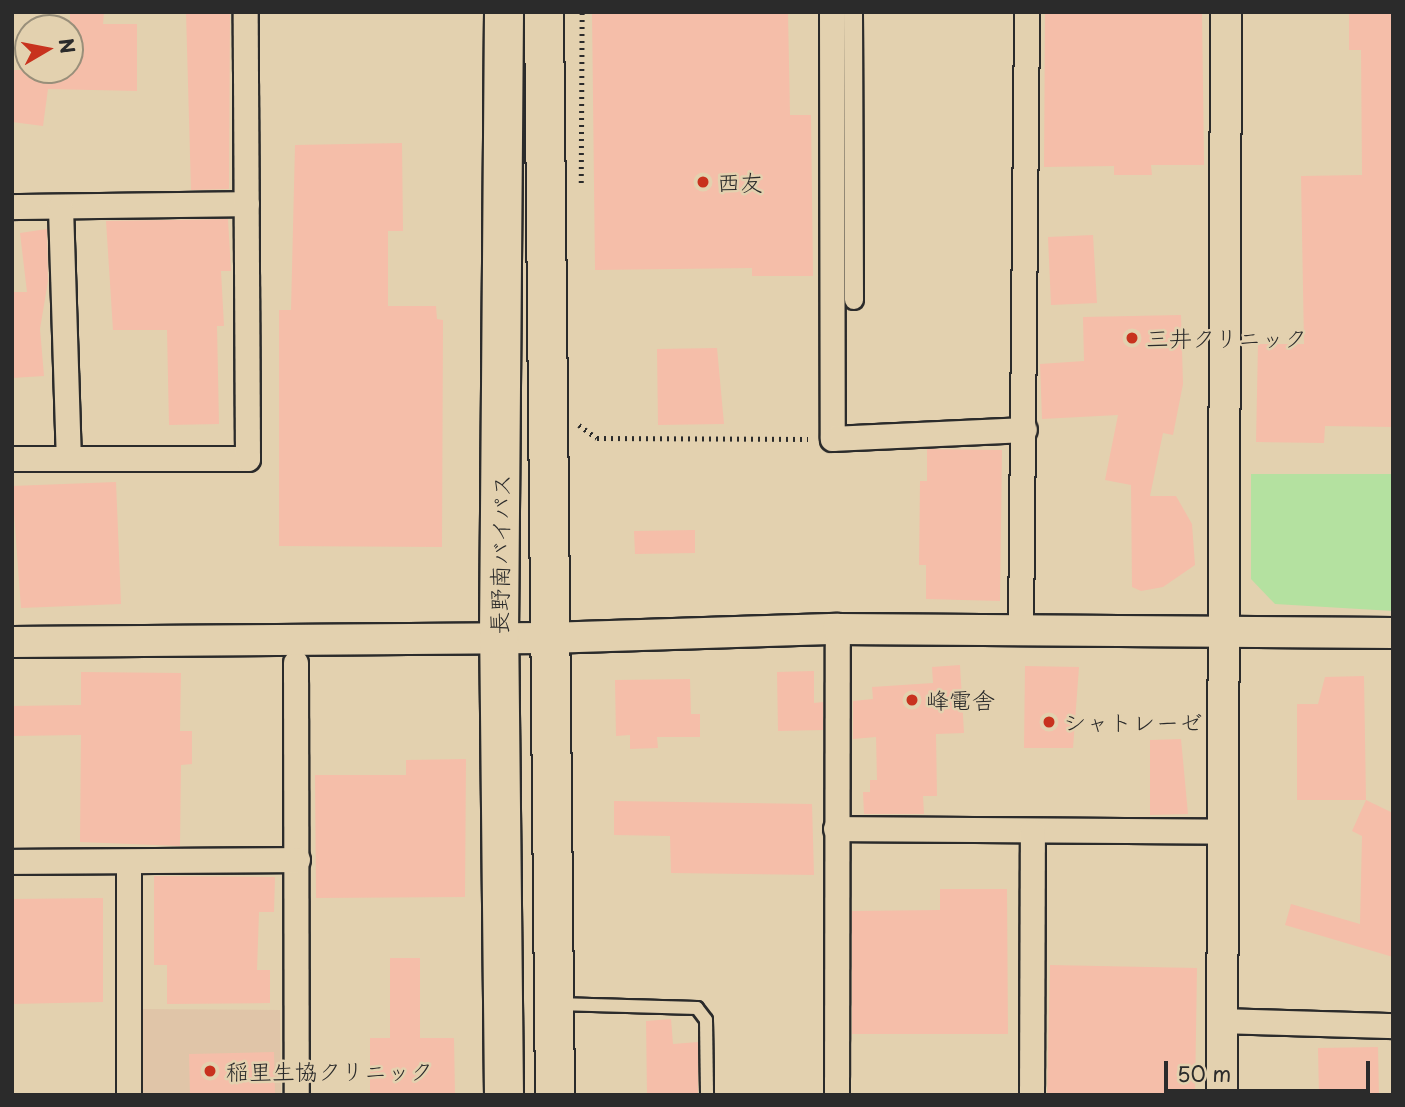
<!DOCTYPE html>
<meta charset="utf-8">
<style>
body{margin:0}
#map{position:relative;width:1405px;height:1107px;overflow:hidden;background:#e3d1af;font-family:"Playpen Sans","Klee One",sans-serif}
div>[style]{position:absolute}
.built>*{inset:0;background:#e0c5a8}
.green>*{inset:0;background:#b4e1a0}
.building>*{inset:0;background:#f5bea9}
.path>*{height:4.5px;margin-top:-2.25px;transform-origin:0;background:repeating-linear-gradient(90deg,#2b2b2b 0 2px,transparent 0 7px)}
.roads{filter:drop-shadow(2px 0 #2b2b2b) drop-shadow(-2px 0 #2b2b2b) drop-shadow(0 2px #2b2b2b) drop-shadow(0 -2px #2b2b2b)}
.service>*{height:12px;margin:-6px;padding:0 6px;transform-origin:6px;border-radius:6px;background:#e3d1af}
.pedestrian>*{height:18px;margin:-9px;padding:0 9px;transform-origin:9px;border-radius:9px;background:#e3d1af}
.minor>*{height:24px;margin:-12px;padding:0 12px;transform-origin:12px;border-radius:12px;background:#e3d1af}
.tertiary>*{height:30px;margin:-15px;padding:0 15px;transform-origin:15px;border-radius:15px;background:#e3d1af}
.trunk>*{height:38px;margin:-19px;padding:0 19px;transform-origin:19px;border-radius:19px;background:#e3d1af}
.dots>*{width:19px;height:19px;translate:-50% -50%;box-sizing:border-box;border:4px solid #e3d1af;border-radius:50%}
span{translate:-50% -50%;white-space:nowrap;text-align:center;line-height:1.15;-webkit-text-stroke:5px #e3d1af;paint-order:stroke}
.poi-label{font-size:23px;color:#2b2b2b}
.left{translate:0 -50%;text-align:left}
.street-label{font-size:23px;color:#2b2b2b}
.frame{position:absolute;inset:0;border:14px solid #2b2b2b;pointer-events:none}
.north{position:absolute;left:14px;top:14px;width:70px;height:70px;box-sizing:border-box;background:#e3d1af;border:2px solid #998f7a;border-radius:50%;rotate:80deg;font-size:19px;font-weight:700;line-height:28px;text-align:center;color:#2b2b2b}
.north::after{content:'';display:block;margin:auto;width:24px;height:32px;background:#c8321e;clip-path:polygon(50% 0,100% 100%,50% 72%,0 100%)}
.scale{position:absolute;left:1164px;top:1061px;width:206px;height:32px;box-sizing:border-box;border:4px solid #2b2b2b;border-top:0;padding-left:9px;font-size:21px;line-height:24px;white-space:nowrap;color:#2b2b2b;-webkit-text-stroke:5px #e3d1af;paint-order:stroke}
</style>
<div id="map">
<div class="built">
<i style="clip-path:polygon(140px 1009px,280px 1010px,281px 1095px,139px 1095px)"></i>
</div>
<div class="green">
<i style="clip-path:polygon(1251px 474px,1393px 474px,1393px 611px,1275px 604px,1251px 579px)"></i>
</div>
<div class="building">
<i style="clip-path:polygon(70px 12px,104px 12px,103px 24px,137px 24px,137px 91px,48px 89px,43px 126px,12px 122px,12px 70px,70px 70px)"></i>
<i style="clip-path:polygon(186px 12px,230px 12px,229px 189px,191px 190px)"></i>
<i style="clip-path:polygon(592px 12px,788px 12px,790px 115px,811px 115px,813px 276px,752px 276px,752px 268px,595px 270px)"></i>
<i style="clip-path:polygon(1045px 12px,1202px 12px,1204px 165px,1151px 165px,1152px 175px,1114px 175px,1114px 166px,1044px 167px)"></i>
<i style="clip-path:polygon(1349px 12px,1393px 12px,1393px 427px,1325px 426px,1324px 443px,1256px 442px,1258px 344px,1304px 344px,1301px 176px,1362px 175px,1361px 50px,1349px 50px)"></i>
<i style="clip-path:polygon(402px 143px,403px 231px,388px 231px,388px 306px,436px 306px,437px 319px,443px 320px,442px 547px,279px 546px,279px 310px,291px 310px,295px 145px)"></i>
<i style="clip-path:polygon(228px 219px,231px 271px,221px 271px,224px 326px,217px 326px,219px 424px,169px 425px,167px 330px,113px 330px,106px 221px)"></i>
<i style="clip-path:polygon(47px 229px,48px 281px,40px 329px,44px 376px,12px 378px,12px 292px,27px 292px,20px 233px)"></i>
<i style="clip-path:polygon(1093px 235px,1097px 303px,1051px 305px,1048px 237px)"></i>
<i style="clip-path:polygon(1181px 315px,1183px 384px,1173px 435px,1163px 433px,1150px 496px,1176px 496px,1192px 524px,1195px 565px,1163px 587px,1141px 591px,1132px 587px,1131px 485px,1105px 480px,1118px 415px,1042px 419px,1040px 364px,1084px 361px,1083px 317px)"></i>
<i style="clip-path:polygon(717px 348px,724px 424px,658px 425px,657px 349px)"></i>
<i style="clip-path:polygon(927px 449px,1002px 450px,1000px 601px,926px 599px,926px 565px,919px 565px,920px 481px,927px 481px)"></i>
<i style="clip-path:polygon(116px 482px,121px 604px,21px 608px,12px 486px)"></i>
<i style="clip-path:polygon(695px 530px,695px 553px,635px 554px,634px 531px)"></i>
<i style="clip-path:polygon(960px 665px,964px 733px,936px 734px,937px 796px,923px 796px,924px 814px,864px 814px,863px 792px,870px 792px,870px 780px,877px 780px,876px 737px,853px 739px,853px 701px,873px 699px,872px 687px,933px 683px,932px 667px)"></i>
<i style="clip-path:polygon(1025px 666px,1079px 667px,1073px 748px,1024px 748px)"></i>
<i style="clip-path:polygon(814px 671px,814px 703px,823px 702px,823px 730px,778px 731px,777px 672px)"></i>
<i style="clip-path:polygon(81px 672px,181px 673px,180px 731px,192px 731px,192px 764px,181px 765px,180px 846px,80px 842px,81px 735px,12px 736px,12px 706px,81px 705px)"></i>
<i style="clip-path:polygon(1364px 676px,1366px 800px,1297px 800px,1297px 704px,1318px 704px,1325px 677px)"></i>
<i style="clip-path:polygon(690px 679px,691px 714px,700px 714px,700px 737px,657px 737px,658px 748px,630px 749px,630px 735px,616px 736px,615px 680px)"></i>
<i style="clip-path:polygon(1181px 739px,1188px 814px,1150px 815px,1150px 740px)"></i>
<i style="clip-path:polygon(466px 759px,465px 897px,316px 898px,315px 775px,406px 775px,406px 760px)"></i>
<i style="clip-path:polygon(1366px 800px,1393px 813px,1393px 957px,1285px 925px,1291px 904px,1360px 924px,1362px 836px,1352px 831px)"></i>
<i style="clip-path:polygon(614px 801px,812px 804px,814px 875px,671px 873px,670px 836px,614px 835px)"></i>
<i style="clip-path:polygon(154px 876px,275px 877px,274px 912px,259px 912px,257px 970px,270px 970px,270px 1003px,167px 1004px,167px 965px,154px 965px)"></i>
<i style="clip-path:polygon(940px 889px,1007px 889px,1008px 1034px,852px 1034px,852px 911px,940px 910px)"></i>
<i style="clip-path:polygon(103px 898px,103px 1002px,12px 1004px,12px 899px)"></i>
<i style="clip-path:polygon(390px 958px,420px 958px,420px 1038px,454px 1038px,455px 1095px,370px 1095px,370px 1038px,390px 1038px)"></i>
<i style="clip-path:polygon(1050px 965px,1197px 968px,1195px 1095px,1047px 1095px)"></i>
<i style="clip-path:polygon(671px 1019px,673px 1044px,698px 1042px,698px 1095px,647px 1095px,646px 1021px)"></i>
<i style="clip-path:polygon(1378px 1047px,1379px 1095px,1319px 1095px,1318px 1048px)"></i>
<i style="clip-path:polygon(274px 1052px,275px 1095px,190px 1095px,189px 1054px)"></i>
</div>
<div class="path">
<i style="left:581px;top:183px;width:171px;rotate:-89.7deg"></i>
<i style="left:579px;top:425px;width:22px;rotate:36deg"></i>
<i style="left:597px;top:438px;width:211px;rotate:0.3deg"></i>
</div>
<div class="roads">
<div class="service">
<i style="left:557px;top:1004px;width:140px;rotate:1.6deg"></i>
<i style="left:697px;top:1008px;width:15px;rotate:53deg"></i>
<i style="left:706px;top:1020px;width:75px;rotate:89.2deg"></i>
</div>
<div class="pedestrian">
<i style="left:853px;top:12px;width:288px;rotate:89.8deg"></i>
</div>
<div class="minor">
<i style="left:832px;top:12px;width:427px;rotate:89.9deg"></i>
<i style="left:833px;top:439px;width:192px;rotate:-2.7deg"></i>
<i style="left:12px;top:207px;width:235px;rotate:-0.7deg"></i>
<i style="left:61px;top:208px;width:251px;rotate:88.2deg"></i>
<i style="left:12px;top:459px;width:236px"></i>
<i style="left:248px;top:459px;width:447px;rotate:-90.3deg"></i>
<i style="left:1021px;top:631px;width:619px;rotate:-89.44deg"></i>
<i style="left:296px;top:663px;width:432px;rotate:89.9deg"></i>
<i style="left:836px;top:829px;width:390px;rotate:0.4deg"></i>
<i style="left:12px;top:862px;width:286px;rotate:-0.4deg"></i>
<i style="left:129px;top:862px;width:233px;rotate:90deg"></i>
<i style="left:1223px;top:1021px;width:170px;rotate:1.7deg"></i>
<i style="left:837px;top:1095px;width:466px;rotate:-89.9deg"></i>
<i style="left:1032px;top:1095px;width:263px;rotate:-89.8deg"></i>
</div>
<div class="tertiary">
<i style="left:12px;top:642px;width:535px;rotate:-0.43deg"></i>
<i style="left:547px;top:638px;width:291px;rotate:-1.8deg"></i>
<i style="left:838px;top:629px;width:555px;rotate:0.41deg"></i>
<i style="left:1222px;top:1095px;width:1083px;rotate:-89.79deg"></i>
</div>
<div class="trunk">
<i style="left:544px;top:12px;width:1083px;rotate:89.42deg"></i>
<i style="left:504px;top:1095px;width:459px;rotate:-90.6deg"></i>
<i style="left:499px;top:636px;width:624px;rotate:-89.54deg"></i>
</div>
</div>
<div class="dots">
<i style="left:703px;top:182px;background:#c8321e"></i>
<i style="left:1132px;top:338px;background:#c8321e"></i>
<i style="left:912px;top:700px;background:#c8321e"></i>
<i style="left:1049px;top:722px;background:#c8321e"></i>
<i style="left:210px;top:1071px;background:#c8321e"></i>
</div>
<div class="poi-label">
<span class="left" style="left:717px;top:182px">西友</span>
<span class="left" style="left:1146px;top:338px">三井クリニック</span>
<span class="left" style="left:926px;top:700px">峰電舎</span>
<span class="left" style="left:1063px;top:722px">シャトレーゼ</span>
<span class="left" style="left:226px;top:1071px">稲里生協クリニック</span>
</div>
<div class="street-label">
<span style="left:500px;top:554px;rotate:-89deg">長野南バイパス</span>
</div>
<div class="frame"></div>
<div class="north">N</div>
<div class="scale">50 m</div>
</div>
